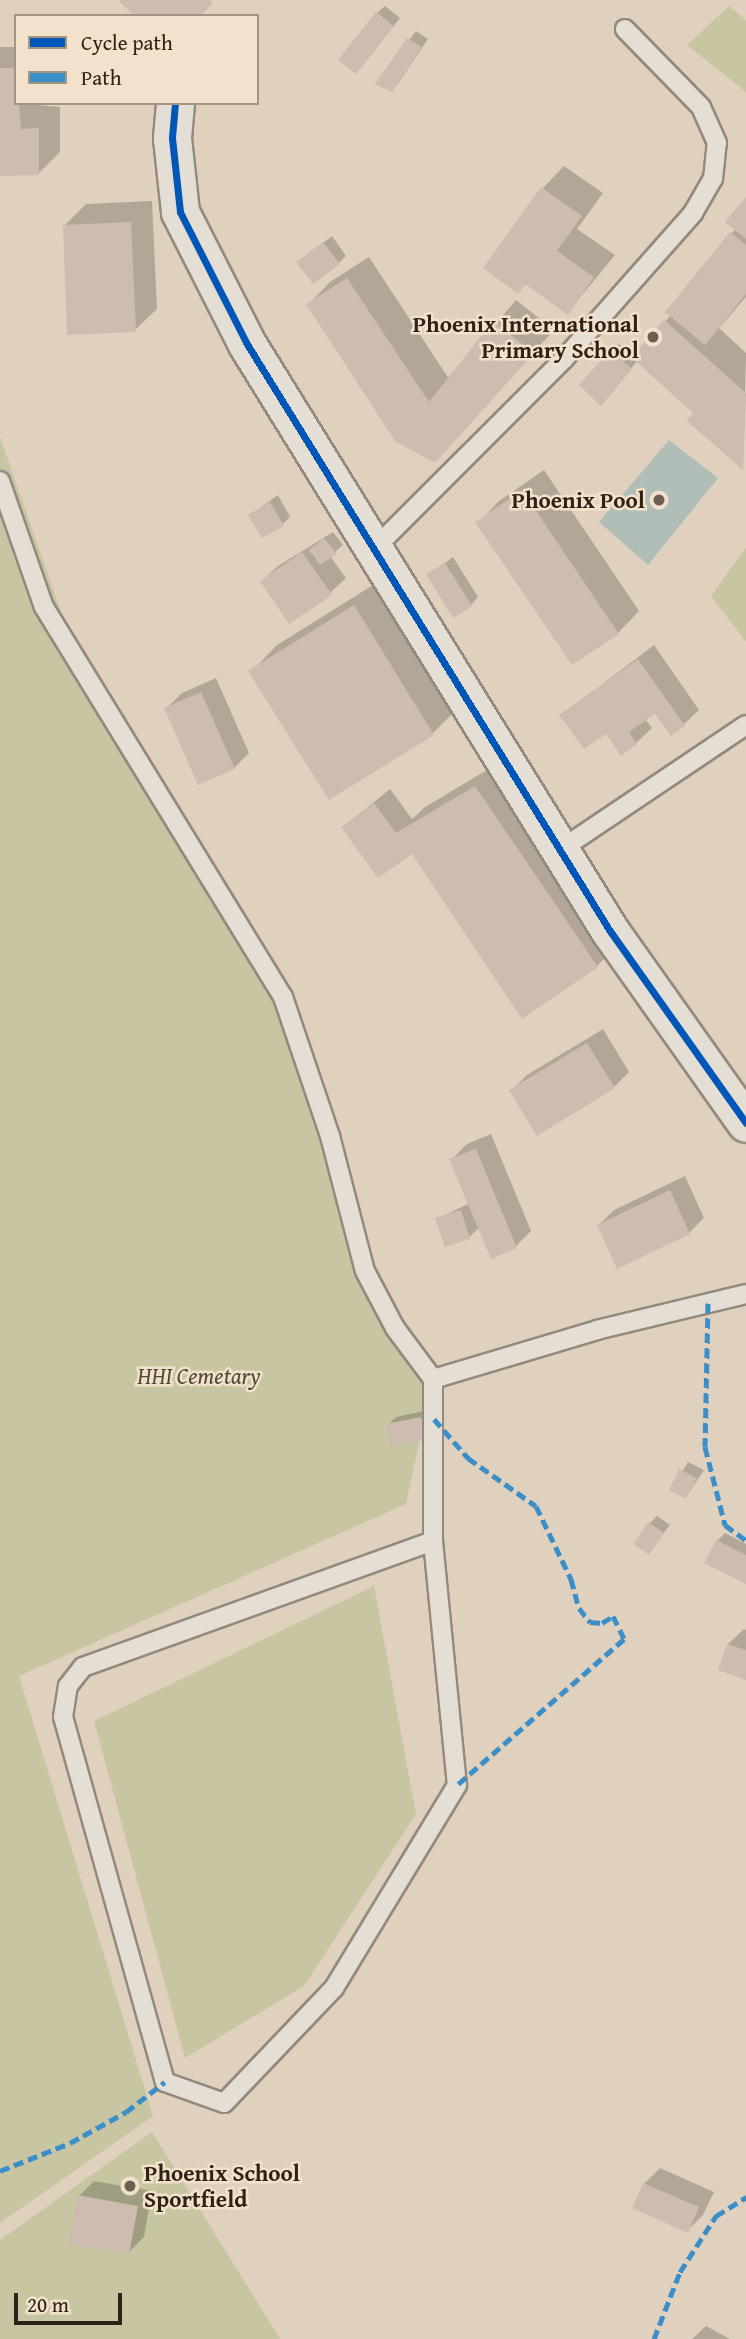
<!DOCTYPE html>
<style>
body{margin:0}
#map{position:relative;width:746px;height:2339px;overflow:hidden;background:#dfd1bd;font-family:"Gentium Book Plus",serif}
div>[style]{position:absolute}
.green>*{inset:0;background:#c8c6a2}
.water>*{inset:0;background:#b1beb7}
.shadow>*{inset:0;background:#0003}
.building>*{inset:0;background:#cdbcaf}
.roads{filter:drop-shadow(2px 0 #93897d) drop-shadow(-2px 0 #93897d) drop-shadow(0 2px #93897d) drop-shadow(0 -2px #93897d)}
.service>*{height:18px;margin:-9px;padding:0 9px;transform-origin:9px;border-radius:9px;background:#e5ded4}
.minor>*{height:37px;margin:-18.5px;padding:0 18.5px;transform-origin:18.5px;border-radius:18.5px;background:#e5ded4}
.quiet>*{height:5px;margin-top:-2.5px;transform-origin:0;background:repeating-linear-gradient(90deg,#3c8ec9 0 10px,transparent 0 15px)}
.cycleway>*{height:7px;margin:-3.5px;padding:0 3.5px;transform-origin:3.5px;border-radius:3.5px;background:#0057b8}
.dots>*{width:19px;height:19px;translate:-50% -50%;box-sizing:border-box;border:4px solid #f3e2cb;border-radius:50%}
span{translate:-50% -50%;white-space:nowrap;text-align:center;line-height:1.15;-webkit-text-stroke:5px #f3e2cb;paint-order:stroke}
.poi-label{font-size:23px;color:#2e2218;font-weight:700}
.right{translate:-100% -50%;text-align:right}
.left{translate:0 -50%;text-align:left}
.park-label{font-size:23px;color:#504935;font-style:italic}
.legend{position:absolute;left:14px;top:14px;width:245px;height:91px;box-sizing:border-box;background:#f3e2cb;border:2px solid #a49583;margin:0;padding:9px 12px;list-style:none;font-size:21px;color:#2e2218}
.legend li{display:flex;align-items:center;gap:14px;height:35px}
.legend b{width:35px;border:2px solid #a49583}
.scale{position:absolute;left:14px;top:2293px;width:108px;height:32px;box-sizing:border-box;border:4px solid #2e2218;border-top:0;padding-left:9px;font-size:21px;line-height:24px;white-space:nowrap;color:#2e2218;-webkit-text-stroke:5px #f3e2cb;paint-order:stroke}
</style>
<div id="map">
<div class="green">
<i style="clip-path:polygon(729px 6px,746px 20px,746px 92px,687px 45px)"></i>
<i style="clip-path:polygon(0 437px,62px 615px,288px 996px,370px 1270px,432px 1382px,406px 1504px,19px 1676px,153px 2116px,0 2223px)"></i>
<i style="clip-path:polygon(746px 547px,746px 642px,711px 596px)"></i>
<i style="clip-path:polygon(374px 1586px,416px 1814px,304px 1986px,185px 2058px,94px 1721px)"></i>
<i style="clip-path:polygon(152px 2132px,280px 2339px,0 2339px,0 2240px)"></i>
</div>
<div class="water">
<i style="clip-path:polygon(669px 440px,718px 478px,648px 565px,599px 522px)"></i>
</div>
<div class="shadow">
<i style="clip-path:polygon(385px 6px,400px 18px,363px 65px,377px 13px)"></i>
<i style="clip-path:polygon(416px 31px,428px 39px,399px 82px,392px 90px,378px 83px)"></i>
<i style="clip-path:polygon(0 47px,16px 47px,16px 103px,60px 107px,60px 152px,39px 173px,0 174px)"></i>
<i style="clip-path:polygon(564px 166px,603px 193px,577px 229px,615px 255px,568px 312px,527px 283px,518px 291px,485px 268px,543px 188px)"></i>
<i style="clip-path:polygon(746px 200px,746px 297px,719px 328px,746px 353px,743px 467px,695px 413px,638px 360px,609px 396px,581px 385px,619px 344px,634px 357px,671px 315px,736px 228px)"></i>
<i style="clip-path:polygon(152px 201px,157px 309px,135px 330px,64px 226px,86px 204px)"></i>
<i style="clip-path:polygon(332px 236px,346px 256px,339px 263px,299px 262px)"></i>
<i style="clip-path:polygon(369px 257px,449px 379px,516px 300px,554px 330px,435px 461px,309px 304px,330px 282px)"></i>
<i style="clip-path:polygon(544px 470px,639px 611px,618px 633px,478px 523px,499px 501px)"></i>
<i style="clip-path:polygon(278px 495px,290px 517px,283px 524px,250px 515px)"></i>
<i style="clip-path:polygon(333px 532px,343px 545px,330px 556px,346px 578px,330px 593px,262px 581px,278px 566px)"></i>
<i style="clip-path:polygon(453px 557px,478px 597px,471px 605px,429px 575px)"></i>
<i style="clip-path:polygon(381px 580px,459px 707px,433px 733px,251px 672px,277px 645px)"></i>
<i style="clip-path:polygon(654px 645px,699px 710px,683px 725px,656px 711px,645px 719px,652px 728px,636px 743px,562px 715px)"></i>
<i style="clip-path:polygon(216px 678px,249px 753px,234px 768px,166px 709px,182px 693px)"></i>
<i style="clip-path:polygon(502px 761px,624px 939px,597px 966px,522px 1017px,412px 852px,343px 827px,390px 789px,412px 819px,425px 807px)"></i>
<i style="clip-path:polygon(603px 1029px,629px 1072px,614px 1087px,512px 1090px,527px 1075px)"></i>
<i style="clip-path:polygon(491px 1134px,531px 1231px,516px 1246px,480px 1227px,469px 1237px,446px 1245px,437px 1219px,470px 1203px,451px 1160px,467px 1144px)"></i>
<i style="clip-path:polygon(685px 1176px,704px 1218px,689px 1233px,599px 1225px,614px 1210px)"></i>
<i style="clip-path:polygon(429px 1410px,425px 1437px,388px 1425px,396px 1417px)"></i>
<i style="clip-path:polygon(688px 1462px,704px 1470px,686px 1497px,671px 1489px)"></i>
<i style="clip-path:polygon(657px 1516px,670px 1525px,649px 1552px,650px 1523px)"></i>
<i style="clip-path:polygon(725px 1533px,746px 1544px,746px 1582px,717px 1541px)"></i>
<i style="clip-path:polygon(744px 1629px,746px 1630px,746px 1678px,728px 1644px)"></i>
<i style="clip-path:polygon(660px 2168px,714px 2192px,703px 2215px,688px 2230px,644px 2184px)"></i>
<i style="clip-path:polygon(94px 2181px,152px 2191px,144px 2237px,129px 2252px,79px 2196px)"></i>
<i style="clip-path:polygon(706px 2326px,730px 2339px,692px 2339px)"></i>
</div>
<div class="building">
<i style="clip-path:polygon(118px 0,210px 0,213px 3px,200px 16px,134px 16px)"></i>
<i style="clip-path:polygon(376px 12px,394px 26px,356px 74px,338px 60px)"></i>
<i style="clip-path:polygon(407px 38px,422px 47px,392px 92px,375px 84px)"></i>
<i style="clip-path:polygon(0 68px,16px 68px,21px 129px,39px 128px,39px 175px,0 176px)"></i>
<i style="clip-path:polygon(541px 187px,582px 216px,557px 251px,594px 277px,568px 315px,525px 284px,518px 294px,483px 268px)"></i>
<i style="clip-path:polygon(746px 197px,746px 239px,725px 222px)"></i>
<i style="clip-path:polygon(131px 222px,136px 332px,67px 335px,63px 225px)"></i>
<i style="clip-path:polygon(730px 232px,746px 245px,746px 294px,705px 345px,665px 312px)"></i>
<i style="clip-path:polygon(323px 242px,340px 264px,313px 284px,296px 262px)"></i>
<i style="clip-path:polygon(347px 278px,429px 402px,493px 321px,534px 353px,435px 463px,395px 441px,306px 304px)"></i>
<i style="clip-path:polygon(664px 320px,746px 393px,743px 470px,687px 421px,693px 413px,631px 357px)"></i>
<i style="clip-path:polygon(610px 350px,632px 369px,601px 406px,579px 385px)"></i>
<i style="clip-path:polygon(522px 490px,619px 634px,572px 665px,475px 522px)"></i>
<i style="clip-path:polygon(270px 502px,284px 526px,262px 538px,248px 515px)"></i>
<i style="clip-path:polygon(324px 538px,337px 554px,320px 565px,309px 550px)"></i>
<i style="clip-path:polygon(302px 552px,332px 595px,289px 624px,260px 581px)"></i>
<i style="clip-path:polygon(445px 563px,472px 606px,453px 618px,426px 574px)"></i>
<i style="clip-path:polygon(354px 605px,434px 735px,329px 800px,248px 671px)"></i>
<i style="clip-path:polygon(638px 659px,685px 726px,671px 736px,655px 714px,629px 732px,637px 744px,621px 756px,606px 734px,584px 749px,559px 715px)"></i>
<i style="clip-path:polygon(201px 692px,235px 769px,198px 785px,164px 708px)"></i>
<i style="clip-path:polygon(475px 786px,598px 967px,522px 1019px,412px 854px,378px 878px,341px 827px,374px 803px,396px 833px)"></i>
<i style="clip-path:polygon(587px 1043px,615px 1088px,537px 1136px,509px 1090px)"></i>
<i style="clip-path:polygon(476px 1149px,517px 1248px,491px 1259px,449px 1159px)"></i>
<i style="clip-path:polygon(670px 1190px,690px 1234px,617px 1269px,597px 1225px)"></i>
<i style="clip-path:polygon(461px 1210px,470px 1239px,445px 1247px,435px 1218px)"></i>
<i style="clip-path:polygon(421px 1417px,426px 1439px,391px 1446px,386px 1424px)"></i>
<i style="clip-path:polygon(679px 1469px,697px 1478px,686px 1499px,669px 1490px)"></i>
<i style="clip-path:polygon(648px 1522px,664px 1533px,649px 1555px,634px 1544px)"></i>
<i style="clip-path:polygon(716px 1540px,746px 1555px,746px 1584px,704px 1563px)"></i>
<i style="clip-path:polygon(727px 1644px,746px 1650px,746px 1680px,718px 1670px)"></i>
<i style="clip-path:polygon(643px 2183px,699px 2207px,688px 2233px,632px 2208px)"></i>
<i style="clip-path:polygon(77px 2195px,138px 2206px,129px 2254px,69px 2244px)"></i>
</div>
<div class="roads">
<div class="service">
<i style="left:0;top:481px;width:133px;rotate:70.8deg"></i>
<i style="left:44px;top:607px;width:457px;rotate:58.5deg"></i>
<i style="left:283px;top:997px;width:147px;rotate:71.3deg"></i>
<i style="left:330px;top:1136px;width:139px;rotate:75.5deg"></i>
<i style="left:365px;top:1271px;width:64px;rotate:62.2deg"></i>
<i style="left:395px;top:1328px;width:64px;rotate:53.3deg"></i>
<i style="left:433px;top:1379px;width:162px;rotate:90deg"></i>
<i style="left:433px;top:1541px;width:245px;rotate:84.4deg"></i>
<i style="left:457px;top:1785px;width:237px;rotate:121.2deg"></i>
<i style="left:334px;top:1988px;width:159px;rotate:133.7deg"></i>
<i style="left:224px;top:2103px;width:63px;rotate:-160.4deg"></i>
<i style="left:165px;top:2082px;width:379px;rotate:-105.6deg"></i>
<i style="left:63px;top:1717px;width:31px;rotate:-81deg"></i>
<i style="left:68px;top:1686px;width:24px;rotate:-52deg"></i>
<i style="left:83px;top:1667px;width:372px;rotate:-19.8deg"></i>
<i style="left:375px;top:548px;width:267px;rotate:-45deg"></i>
<i style="left:564px;top:359px;width:195px;rotate:-48.5deg"></i>
<i style="left:693px;top:213px;width:39px;rotate:-60deg"></i>
<i style="left:713px;top:179px;width:36px;rotate:-84deg"></i>
<i style="left:717px;top:143px;width:39px;rotate:-114deg"></i>
<i style="left:701px;top:107px;width:109px;rotate:-134.3deg"></i>
<i style="left:560px;top:850px;width:224px;rotate:-33.9deg"></i>
<i style="left:433px;top:1379px;width:171px;rotate:-16.6deg"></i>
<i style="left:597px;top:1330px;width:153px;rotate:-13.6deg"></i>
</div>
<div class="minor">
<i style="left:175px;top:103px;width:35px;rotate:95deg"></i>
<i style="left:172px;top:138px;width:74px;rotate:83.8deg"></i>
<i style="left:180px;top:212px;width:148px;rotate:63.1deg"></i>
<i style="left:247px;top:344px;width:690px;rotate:58.27deg"></i>
<i style="left:610px;top:931px;width:235px;rotate:54.7deg"></i>
</div>
</div>
<div class="quiet">
<i style="left:708px;top:1303px;width:144px;rotate:91.2deg"></i>
<i style="left:705px;top:1447px;width:81px;rotate:75.6deg"></i>
<i style="left:725px;top:1525px;width:26px;rotate:36deg"></i>
<i style="left:434px;top:1419px;width:52px;rotate:48.9deg"></i>
<i style="left:468px;top:1458px;width:83px;rotate:35.2deg"></i>
<i style="left:536px;top:1506px;width:81px;rotate:64.4deg"></i>
<i style="left:571px;top:1579px;width:30px;rotate:75deg"></i>
<i style="left:579px;top:1608px;width:18px;rotate:52deg"></i>
<i style="left:590px;top:1622px;width:12px;rotate:5deg"></i>
<i style="left:602px;top:1623px;width:13px;rotate:-32deg"></i>
<i style="left:613px;top:1616px;width:25px;rotate:64deg"></i>
<i style="left:624px;top:1639px;width:222px;rotate:138.8deg"></i>
<i style="left:0;top:2171px;width:75px;rotate:-21.8deg"></i>
<i style="left:70px;top:2143px;width:64px;rotate:-29deg"></i>
<i style="left:126px;top:2112px;width:49px;rotate:-37.6deg"></i>
<i style="left:654px;top:2339px;width:72px;rotate:-68.8deg"></i>
<i style="left:680px;top:2272px;width:67px;rotate:-57.3deg"></i>
<i style="left:716px;top:2216px;width:36px;rotate:-32deg"></i>
</div>
<div class="cycleway">
<i style="left:175px;top:103px;width:35px;rotate:95deg"></i>
<i style="left:172px;top:138px;width:74px;rotate:83.8deg"></i>
<i style="left:180px;top:212px;width:148px;rotate:63.1deg"></i>
<i style="left:247px;top:344px;width:690px;rotate:58.27deg"></i>
<i style="left:610px;top:931px;width:235px;rotate:54.7deg"></i>
</div>
<div class="dots">
<i style="left:653px;top:337px;background:#6c5f52"></i>
<i style="left:659px;top:500px;background:#6c5f52"></i>
<i style="left:130px;top:2186px;background:#6c5f52"></i>
</div>
<div class="poi-label">
<span class="right" style="left:639px;top:337px">Phoenix International<br>Primary School</span>
<span class="right" style="left:645px;top:500px">Phoenix Pool</span>
<span class="left" style="left:144px;top:2186px">Phoenix School<br>Sportfield</span>
</div>
<div class="park-label">
<span style="left:199px;top:1376px">HHI Cemetary</span>
</div>
<ul class="legend">
<li><b style="height:9px;background:#0057b8"></b>Cycle path</li>
<li><b style="height:9px;background:#3c8ec9"></b>Path</li>
</ul>
<div class="scale">20 m</div>
</div>
